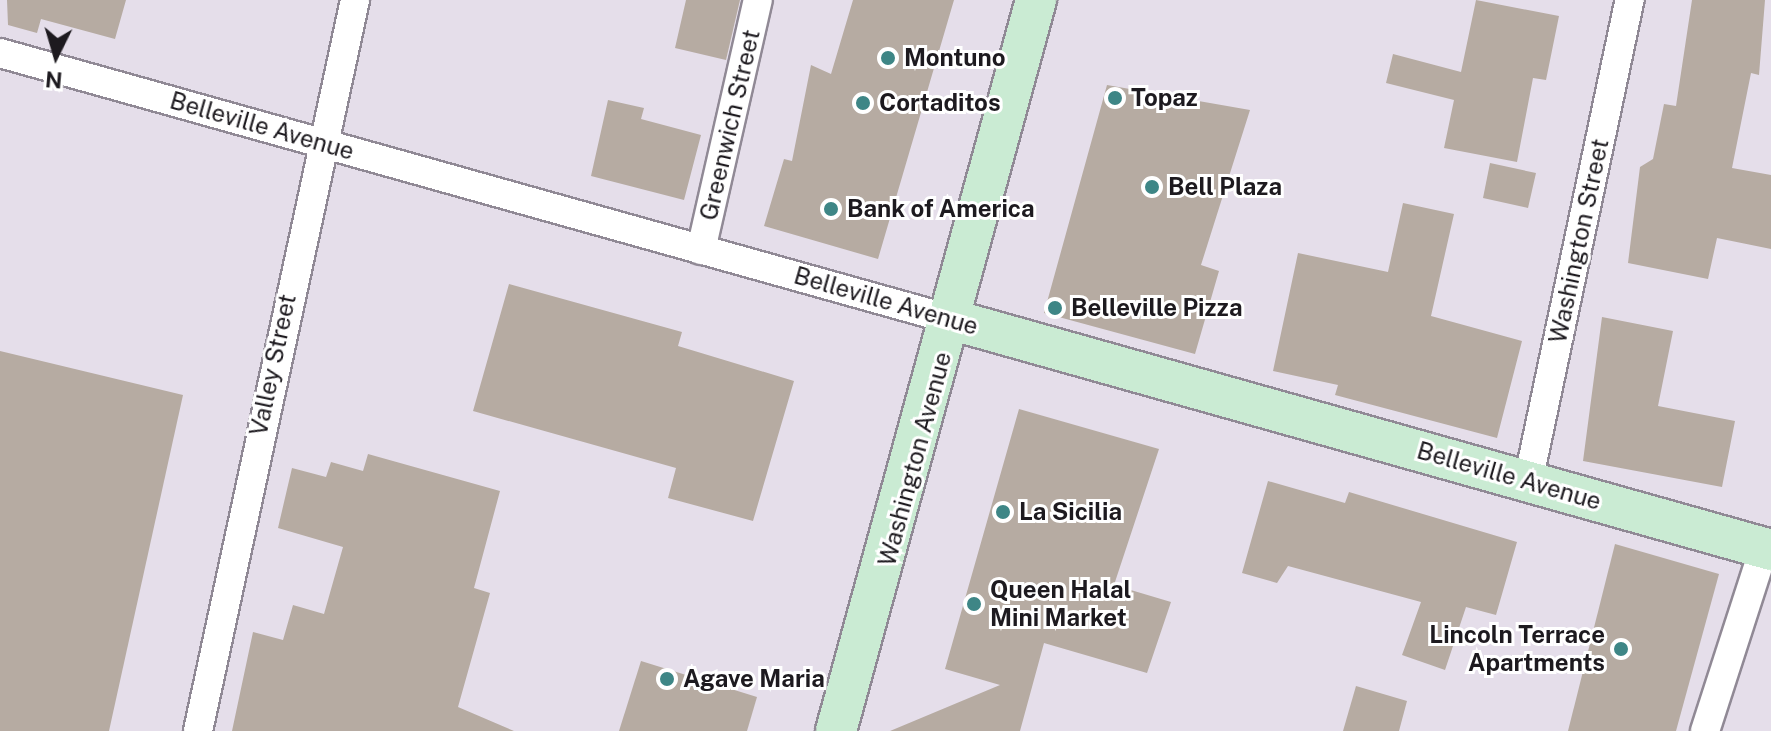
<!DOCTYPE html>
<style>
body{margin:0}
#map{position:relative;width:1771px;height:731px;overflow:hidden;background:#e5deea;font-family:"Public Sans",sans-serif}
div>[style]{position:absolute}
.building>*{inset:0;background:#b6aba2}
.roads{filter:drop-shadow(2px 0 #908995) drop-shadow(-2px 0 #908995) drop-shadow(0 2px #908995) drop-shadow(0 -2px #908995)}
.street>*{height:28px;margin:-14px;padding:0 14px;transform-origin:14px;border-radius:14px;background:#fff}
.secondary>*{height:40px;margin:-20px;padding:0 20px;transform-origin:20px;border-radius:20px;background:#caebd3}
.dots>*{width:22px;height:22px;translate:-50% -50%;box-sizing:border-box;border:4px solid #fff;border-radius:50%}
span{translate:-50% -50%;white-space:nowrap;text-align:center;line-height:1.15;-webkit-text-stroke:6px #fff;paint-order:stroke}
.poi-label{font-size:24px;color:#1d1a1f;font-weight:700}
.left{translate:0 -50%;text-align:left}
.right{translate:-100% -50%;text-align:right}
.street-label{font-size:24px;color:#1d1a1f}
.north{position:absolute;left:16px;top:16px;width:80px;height:80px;-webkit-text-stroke:6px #fff;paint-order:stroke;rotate:185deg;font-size:22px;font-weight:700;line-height:32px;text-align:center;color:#1d1a1f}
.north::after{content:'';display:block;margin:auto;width:28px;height:36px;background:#1d1a1f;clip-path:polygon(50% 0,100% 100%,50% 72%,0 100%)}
</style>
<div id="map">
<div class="building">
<i style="clip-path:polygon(7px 0,126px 0,115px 39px,41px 19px,37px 33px,8px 25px)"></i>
<i style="clip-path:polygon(686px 0,740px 0,726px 60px,675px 48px)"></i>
<i style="clip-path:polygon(853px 0,954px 0,878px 259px,764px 226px,784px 159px,792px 161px,811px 65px,831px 74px)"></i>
<i style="clip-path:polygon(1476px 0,1559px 16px,1546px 80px,1533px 78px,1517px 162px,1444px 148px,1454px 100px,1386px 83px,1393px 54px,1461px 72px)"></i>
<i style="clip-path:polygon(1692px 0,1765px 0,1759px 75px,1751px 73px,1732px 168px,1771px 175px,1771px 249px,1717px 238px,1708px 279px,1628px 263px,1640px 167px,1653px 159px,1664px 104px,1676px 106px)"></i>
<i style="clip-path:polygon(1107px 85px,1250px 110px,1201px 265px,1219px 271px,1195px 354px,1044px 313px)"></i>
<i style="clip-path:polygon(608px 100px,644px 108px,641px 119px,701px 135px,684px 200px,591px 176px)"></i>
<i style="clip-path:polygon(1490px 163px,1536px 173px,1528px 208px,1483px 198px)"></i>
<i style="clip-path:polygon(1403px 203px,1454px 214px,1431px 316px,1522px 341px,1497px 438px,1335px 395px,1338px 385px,1273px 371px,1298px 253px,1388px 272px)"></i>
<i style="clip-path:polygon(509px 284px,682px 332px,678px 346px,794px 381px,753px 521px,668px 498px,676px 468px,473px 411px)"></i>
<i style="clip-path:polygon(1602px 317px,1673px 331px,1658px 406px,1735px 421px,1722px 487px,1583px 461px)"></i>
<i style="clip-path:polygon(0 351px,183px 395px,109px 731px,0 731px)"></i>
<i style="clip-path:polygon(1019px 409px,1159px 449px,1114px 585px,1171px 602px,1147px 673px,1044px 643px,1020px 731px,890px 731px,1000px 685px,945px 669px)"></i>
<i style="clip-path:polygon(368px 454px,500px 491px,474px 588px,490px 593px,458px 707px,514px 731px,232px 731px,253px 632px,283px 640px,293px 605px,324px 614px,343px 547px,278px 528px,292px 468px,326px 477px,331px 462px,363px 471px)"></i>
<i style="clip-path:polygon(1268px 481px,1345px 503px,1349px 492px,1517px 542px,1496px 615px,1466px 607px,1445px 670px,1402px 655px,1421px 602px,1288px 566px,1277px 583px,1242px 573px)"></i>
<i style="clip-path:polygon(1615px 544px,1719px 574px,1676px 731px,1568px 731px)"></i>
<i style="clip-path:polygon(641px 661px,757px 697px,747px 731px,619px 731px)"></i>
<i style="clip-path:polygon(1356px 686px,1407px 701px,1399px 731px,1343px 731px)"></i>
</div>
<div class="roads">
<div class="street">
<i style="left:0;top:53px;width:990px;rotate:15.65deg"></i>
<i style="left:701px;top:250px;width:256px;rotate:-77.2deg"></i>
<i style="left:1528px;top:482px;width:493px;rotate:-78.1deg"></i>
<i style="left:198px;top:731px;width:748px;rotate:-77.88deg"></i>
<i style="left:1705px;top:731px;width:192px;rotate:-72.1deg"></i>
</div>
<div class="secondary">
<i style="left:953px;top:320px;width:850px;rotate:15.7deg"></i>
<i style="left:836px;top:731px;width:758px;rotate:-74.7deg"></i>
</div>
</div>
<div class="dots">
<i style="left:888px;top:58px;background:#3e8686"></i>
<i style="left:1115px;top:98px;background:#3e8686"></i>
<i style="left:863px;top:103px;background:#3e8686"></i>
<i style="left:1152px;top:187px;background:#3e8686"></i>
<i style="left:831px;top:209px;background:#3e8686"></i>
<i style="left:1055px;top:308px;background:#3e8686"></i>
<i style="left:1003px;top:512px;background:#3e8686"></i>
<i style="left:974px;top:604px;background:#3e8686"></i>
<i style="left:1621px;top:649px;background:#3e8686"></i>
<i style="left:667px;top:679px;background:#3e8686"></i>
</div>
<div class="poi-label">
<span class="left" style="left:904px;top:58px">Montuno</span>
<span class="left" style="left:1131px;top:98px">Topaz</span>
<span class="left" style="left:879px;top:103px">Cortaditos</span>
<span class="left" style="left:1168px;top:187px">Bell Plaza</span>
<span class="left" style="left:847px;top:209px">Bank of America</span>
<span class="left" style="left:1071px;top:308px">Belleville Pizza</span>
<span class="left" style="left:1019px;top:512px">La Sicilia</span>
<span class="left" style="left:990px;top:604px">Queen Halal<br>Mini Market</span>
<span class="right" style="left:1605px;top:649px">Lincoln Terrace<br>Apartments</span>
<span class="left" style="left:683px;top:679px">Agave Maria</span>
</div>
<div class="street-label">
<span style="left:730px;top:125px;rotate:-77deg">Greenwich Street</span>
<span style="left:262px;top:126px;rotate:16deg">Belleville Avenue</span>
<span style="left:1579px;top:241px;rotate:-78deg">Washington Street</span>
<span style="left:886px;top:301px;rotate:16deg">Belleville Avenue</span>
<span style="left:273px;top:365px;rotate:-78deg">Valley Street</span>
<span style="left:915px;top:459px;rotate:-75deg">Washington Avenue</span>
<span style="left:1509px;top:476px;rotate:16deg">Belleville Avenue</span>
</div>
<div class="north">N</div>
</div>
